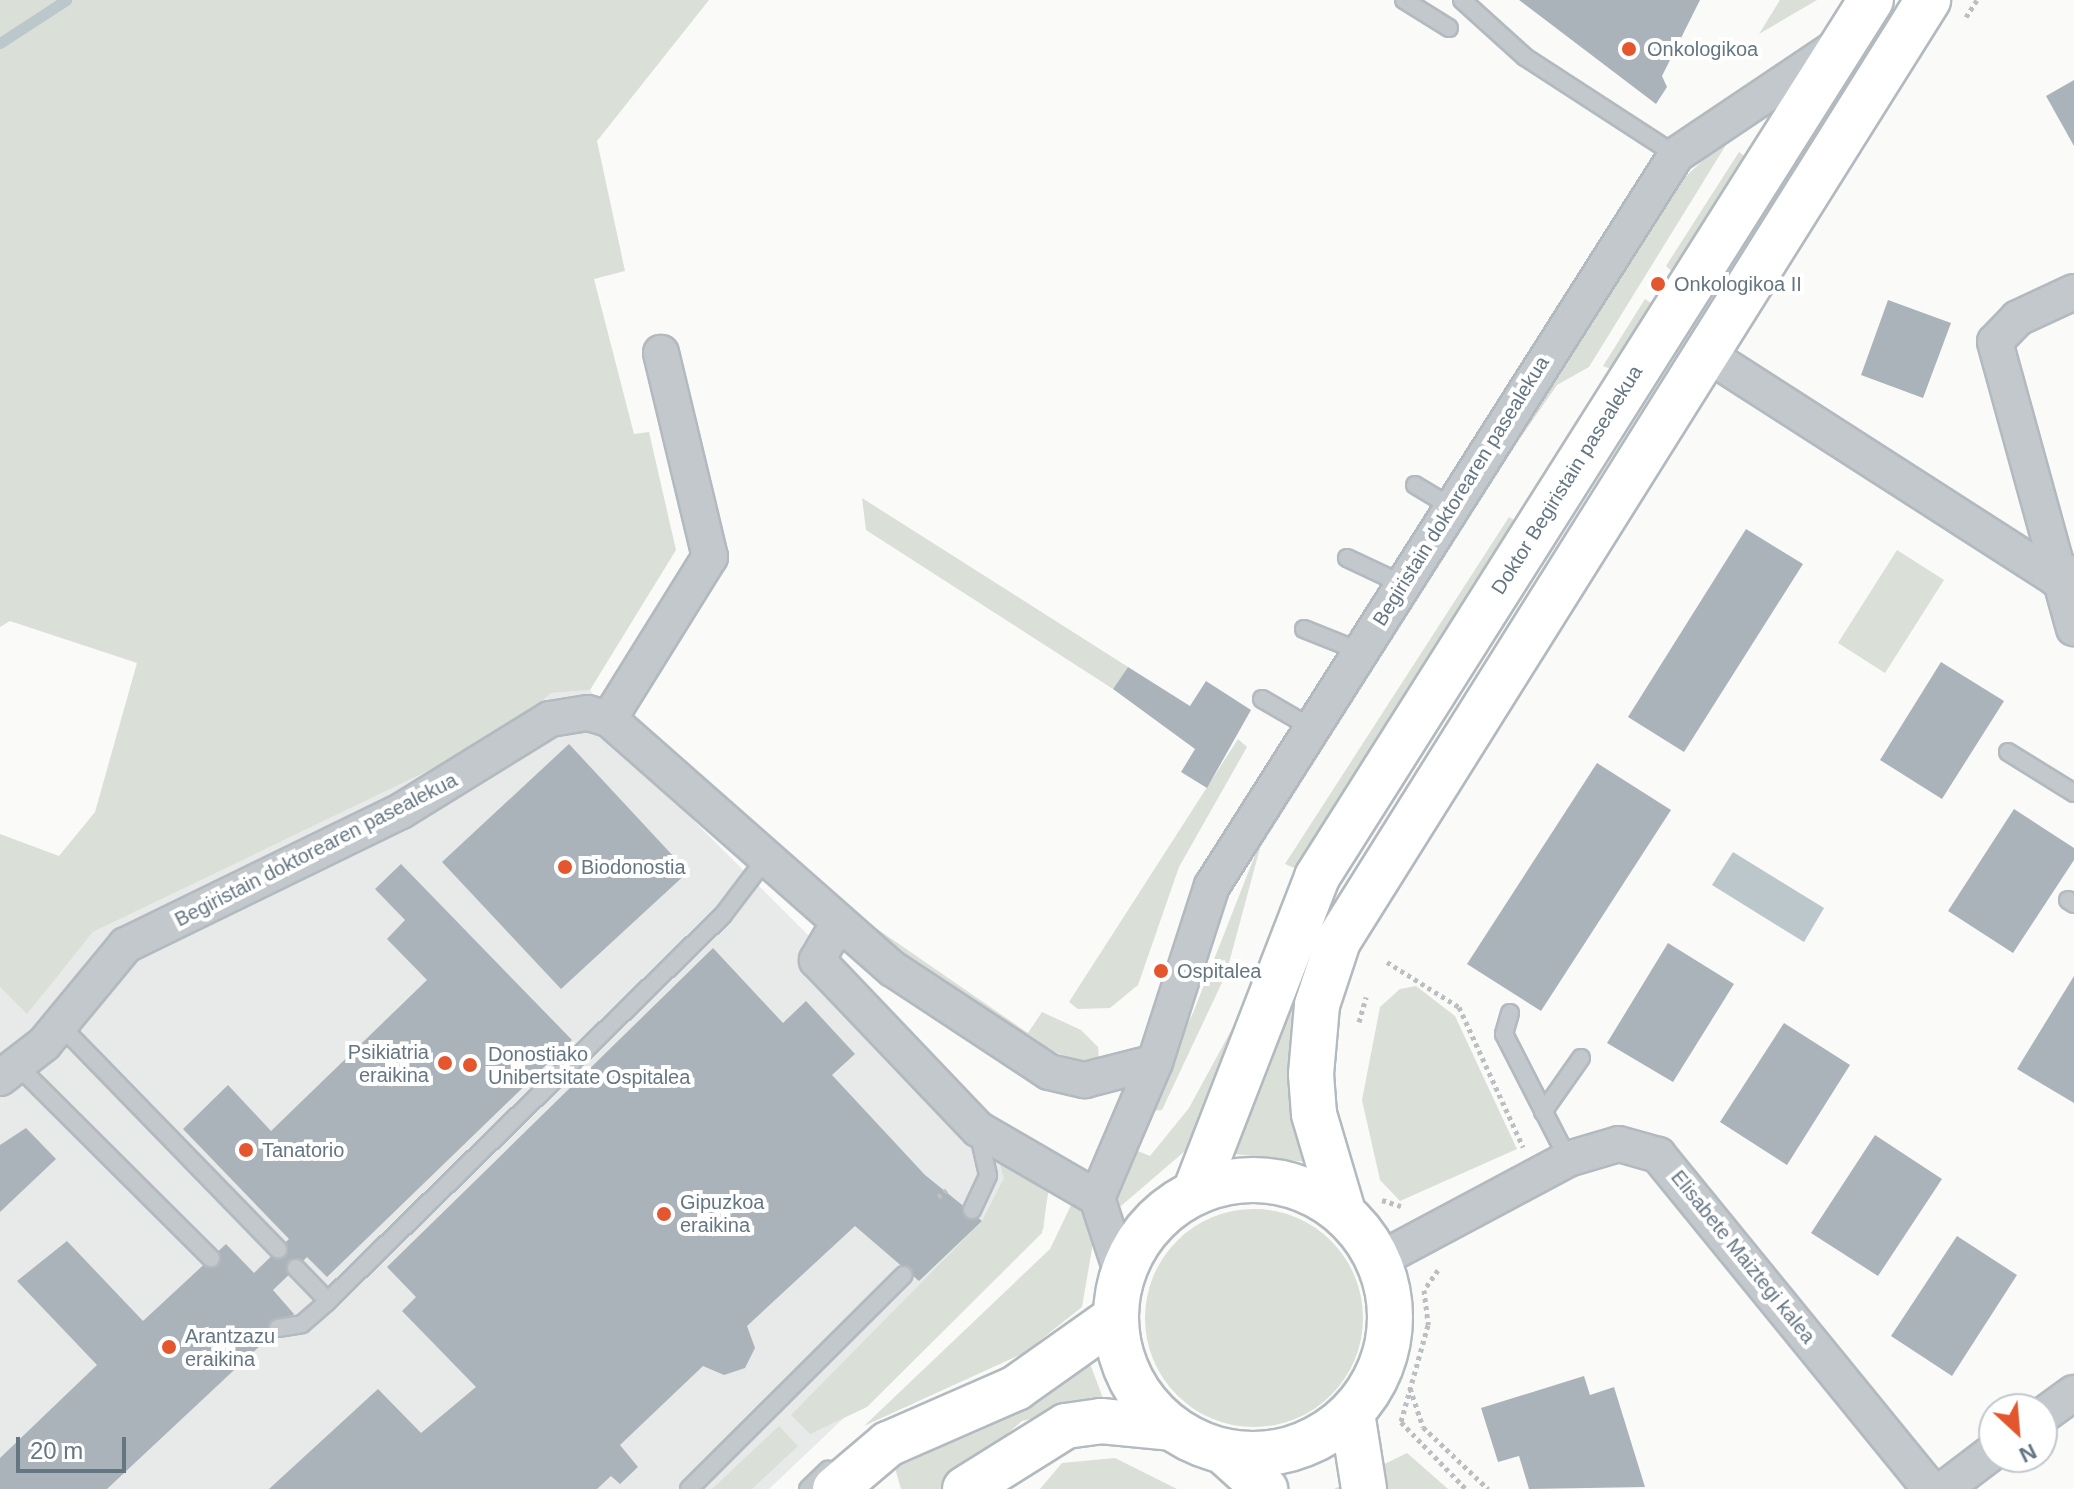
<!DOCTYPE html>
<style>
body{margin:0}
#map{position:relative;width:2074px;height:1489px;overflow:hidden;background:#fafaf8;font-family:Arial,sans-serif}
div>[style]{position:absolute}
.built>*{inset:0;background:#e8e9e9}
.green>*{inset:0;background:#dadfd7}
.round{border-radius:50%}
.water>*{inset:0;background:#bbc7cb}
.stream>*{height:11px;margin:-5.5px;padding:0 5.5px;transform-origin:5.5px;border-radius:5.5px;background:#bbc7cb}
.building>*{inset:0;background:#aab3b9}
.path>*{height:5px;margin-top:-2.5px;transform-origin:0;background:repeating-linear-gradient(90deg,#bbbfc2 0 4px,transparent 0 8px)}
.roads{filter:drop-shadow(2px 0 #b3babf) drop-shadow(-2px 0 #b3babf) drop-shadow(0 2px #b3babf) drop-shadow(0 -2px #b3babf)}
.lane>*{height:16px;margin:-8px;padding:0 8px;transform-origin:8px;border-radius:8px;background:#c3c8cc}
.street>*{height:34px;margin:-17px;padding:0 17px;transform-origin:17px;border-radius:17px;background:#c3c8cc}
.secondary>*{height:44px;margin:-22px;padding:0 22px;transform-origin:22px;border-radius:22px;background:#fff}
.secondary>.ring{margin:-22px;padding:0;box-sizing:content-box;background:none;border:44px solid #fff;border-radius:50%}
.highway>*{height:44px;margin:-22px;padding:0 22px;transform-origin:22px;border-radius:22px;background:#fff}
.dots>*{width:22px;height:22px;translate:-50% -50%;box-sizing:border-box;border:4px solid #fff;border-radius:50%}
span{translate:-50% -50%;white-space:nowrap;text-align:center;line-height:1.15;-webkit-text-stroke:8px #fff;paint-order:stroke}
.poi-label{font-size:20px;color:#657683}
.left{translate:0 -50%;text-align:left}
.right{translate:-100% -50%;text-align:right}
.street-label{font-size:20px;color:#657683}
.north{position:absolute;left:1978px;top:1393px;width:80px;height:80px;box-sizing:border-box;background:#fff;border:2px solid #c1c8cd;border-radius:50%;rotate:154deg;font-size:22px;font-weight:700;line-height:32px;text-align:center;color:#657683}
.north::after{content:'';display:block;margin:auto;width:28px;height:36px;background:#e4572e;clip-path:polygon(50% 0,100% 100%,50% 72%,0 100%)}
.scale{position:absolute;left:16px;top:1437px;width:110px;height:36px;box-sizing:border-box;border:4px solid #657683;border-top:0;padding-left:10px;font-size:24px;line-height:28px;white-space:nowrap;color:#657683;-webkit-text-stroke:6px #fff;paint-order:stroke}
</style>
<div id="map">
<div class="built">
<i style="clip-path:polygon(590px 690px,638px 760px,696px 823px,989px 1116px,1049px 1154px,1044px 1228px,769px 1489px,0 1489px,0 987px,27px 1013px,93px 932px,507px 733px,551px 693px)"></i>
</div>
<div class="green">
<i style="clip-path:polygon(0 0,709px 0,597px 141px,625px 271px,594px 279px,634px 434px,649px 432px,676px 550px,590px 690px,551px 693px,507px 733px,93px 932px,27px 1014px,0 987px,0 834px,59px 856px,95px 812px,137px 663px,10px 621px,0 627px)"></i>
<i style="clip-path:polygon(1780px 0,1817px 0,1759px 34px)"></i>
<i style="clip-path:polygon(1734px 132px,1589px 367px,1557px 385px,1519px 440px,1260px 848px,1226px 974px,1162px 1110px,1142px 1112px,1193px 1013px,1257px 850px,1674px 187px)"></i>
<i style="clip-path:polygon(1739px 152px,1747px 158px,1675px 274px,1666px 266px)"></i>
<i style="clip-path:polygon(1645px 299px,1655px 306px,1613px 370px,1603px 366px)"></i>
<i style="clip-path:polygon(862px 498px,1128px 667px,1113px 689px,866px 530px)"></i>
<i style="clip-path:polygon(1509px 517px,1517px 522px,1297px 869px,1285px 864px)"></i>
<i style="clip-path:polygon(1897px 550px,1944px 580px,1885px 673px,1838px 643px)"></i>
<i style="clip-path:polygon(1238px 739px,1247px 747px,1179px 867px,1138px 985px,1110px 1008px,1078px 1009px,1069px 1002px)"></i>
<i style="clip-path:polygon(870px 924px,1028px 1033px,1042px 1012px,1081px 1030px,1098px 1047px,1099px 1059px,1082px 1063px,1045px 1048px,900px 953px)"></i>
<i style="clip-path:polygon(1308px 940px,1316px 945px,1289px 1078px,1306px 1162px,1234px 1154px)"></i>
<i style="clip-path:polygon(1416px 986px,1455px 1016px,1517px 1149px,1400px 1201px,1380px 1180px,1362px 1100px,1380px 1007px,1400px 989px)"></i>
<i style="clip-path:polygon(1239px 1016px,1192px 1145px,1114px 1212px,1128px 1147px,1150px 1156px,1189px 1108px)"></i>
<i style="clip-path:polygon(997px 1154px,1050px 1181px,1042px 1233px,867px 1407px,810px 1434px,791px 1415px,982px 1221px,1004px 1178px)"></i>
<i style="clip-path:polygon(1074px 1199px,1094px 1237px,1082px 1307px,1024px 1353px,864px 1426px,1050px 1249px)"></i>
<i class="round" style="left:1145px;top:1209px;width:218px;height:218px"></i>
<i style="clip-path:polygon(1088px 1358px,1104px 1401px,1022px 1421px,942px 1489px,901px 1489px,891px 1454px)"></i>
<i style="clip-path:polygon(779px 1426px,798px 1446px,752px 1489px,712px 1489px)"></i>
<i style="clip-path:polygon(1407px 1453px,1448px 1489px,1334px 1489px)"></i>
<i style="clip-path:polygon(1115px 1458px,1177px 1489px,1040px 1489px,1062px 1463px)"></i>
</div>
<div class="water">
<i style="clip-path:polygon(1733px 852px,1824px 908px,1804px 942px,1712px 885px)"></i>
</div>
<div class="stream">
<i style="left:0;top:43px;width:79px;rotate:-33.1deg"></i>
</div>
<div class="building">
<i style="clip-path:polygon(1519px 0,1700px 0,1662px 76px,1667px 87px,1656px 104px)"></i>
<i style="clip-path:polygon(2074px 80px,2074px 146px,2046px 96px)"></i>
<i style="clip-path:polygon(1888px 300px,1951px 323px,1923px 398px,1861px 375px)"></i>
<i style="clip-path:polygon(1746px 529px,1803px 564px,1684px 752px,1628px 717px)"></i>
<i style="clip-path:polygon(1941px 662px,2004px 701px,1942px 799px,1880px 760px)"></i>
<i style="clip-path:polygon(1128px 667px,1190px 706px,1206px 681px,1251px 710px,1207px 788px,1181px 772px,1195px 749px,1113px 689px)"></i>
<i style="clip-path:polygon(569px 744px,688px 872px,561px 989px,442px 862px)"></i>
<i style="clip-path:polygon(1597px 763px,1671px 810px,1541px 1011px,1467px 964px)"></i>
<i style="clip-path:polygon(2014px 809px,2074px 848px,2074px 860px,2013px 953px,1948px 911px)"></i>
<i style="clip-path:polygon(401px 864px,572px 1040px,327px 1277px,307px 1257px,296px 1268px,273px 1290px,294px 1314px,107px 1489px,0 1489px,0 1458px,97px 1365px,17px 1281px,67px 1241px,143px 1321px,226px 1244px,254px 1273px,289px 1239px,183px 1129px,228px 1085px,271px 1131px,427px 980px,387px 939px,405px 920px,375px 889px)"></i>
<i style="clip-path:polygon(1668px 943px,1734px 984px,1673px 1082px,1607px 1043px)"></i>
<i style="clip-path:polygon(713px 948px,783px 1023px,806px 1001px,855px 1054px,832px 1075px,925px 1175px,982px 1221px,919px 1281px,855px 1226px,747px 1326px,755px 1348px,745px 1368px,724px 1375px,703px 1366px,620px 1445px,638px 1467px,620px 1484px,611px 1476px,597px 1489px,269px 1489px,378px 1389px,421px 1433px,476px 1387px,402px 1311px,416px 1297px,387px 1267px)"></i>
<i style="clip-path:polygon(2074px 976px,2074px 1103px,2017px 1069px)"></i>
<i style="clip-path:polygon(1784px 1023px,1850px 1065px,1787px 1165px,1720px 1122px)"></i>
<i style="clip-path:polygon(26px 1128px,56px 1159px,0 1212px,0 1145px)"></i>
<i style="clip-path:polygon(1875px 1135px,1942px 1179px,1878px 1276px,1811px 1233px)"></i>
<i style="clip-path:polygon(1957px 1236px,2017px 1275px,1952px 1376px,1891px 1336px)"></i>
<i style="clip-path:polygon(1584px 1376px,1590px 1395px,1614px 1387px,1645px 1487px,1529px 1489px,1519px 1456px,1498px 1462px,1481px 1408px)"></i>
</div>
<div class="path">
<i style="left:1966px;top:17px;width:20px;rotate:-57deg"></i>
<i style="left:1387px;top:962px;width:85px;rotate:32deg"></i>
<i style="left:1459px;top:1007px;width:154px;rotate:65.4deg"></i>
<i style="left:1359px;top:1022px;width:26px;rotate:-74deg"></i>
<i style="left:938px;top:1197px;width:11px;rotate:-38deg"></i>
<i style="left:1382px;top:1200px;width:20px;rotate:18deg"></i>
<i style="left:1438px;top:1270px;width:24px;rotate:125deg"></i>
<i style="left:1424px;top:1290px;width:35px;rotate:83deg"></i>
<i style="left:1428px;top:1325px;width:101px;rotate:105.6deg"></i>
<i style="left:1401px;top:1422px;width:93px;rotate:45.9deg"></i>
<i style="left:1410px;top:1388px;width:41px;rotate:71.6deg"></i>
<i style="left:1423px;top:1427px;width:90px;rotate:43.6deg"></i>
</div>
<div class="roads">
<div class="lane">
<i style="left:1404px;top:0;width:53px;rotate:31.9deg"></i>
<i style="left:1462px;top:0;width:85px;rotate:42.1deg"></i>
<i style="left:1525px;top:57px;width:180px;rotate:33deg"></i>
<i style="left:1415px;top:485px;width:41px;rotate:31deg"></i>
<i style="left:1347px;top:558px;width:61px;rotate:25.3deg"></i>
<i style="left:1304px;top:629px;width:59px;rotate:21.8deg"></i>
<i style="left:1262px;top:699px;width:58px;rotate:30.1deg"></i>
<i style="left:2008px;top:752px;width:78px;rotate:31.8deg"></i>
<i style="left:2068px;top:900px;width:7px;rotate:34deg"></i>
<i style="left:1510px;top:1013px;width:22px;rotate:106deg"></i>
<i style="left:1504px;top:1034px;width:140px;rotate:62.9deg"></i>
<i style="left:60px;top:1025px;width:313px;rotate:45.8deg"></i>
<i style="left:19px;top:1067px;width:271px;rotate:44.9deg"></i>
<i style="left:1543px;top:1112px;width:66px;rotate:-54.9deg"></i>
<i style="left:972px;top:1210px;width:38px;rotate:-65deg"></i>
<i style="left:988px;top:1175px;width:45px;rotate:-102.8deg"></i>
<i style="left:296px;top:1268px;width:46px;rotate:45.9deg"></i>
<i style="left:278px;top:1328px;width:24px;rotate:-9deg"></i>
<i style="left:302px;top:1324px;width:35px;rotate:-41deg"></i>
<i style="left:328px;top:1301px;width:552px;rotate:-44.34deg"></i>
<i style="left:723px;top:915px;width:68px;rotate:-52.8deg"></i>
<i style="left:689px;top:1489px;width:303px;rotate:-44.9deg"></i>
<i style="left:808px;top:1489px;width:28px;rotate:-44deg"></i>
</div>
<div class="street">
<i style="left:2074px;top:292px;width:62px;rotate:155.1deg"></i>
<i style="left:2018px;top:318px;width:33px;rotate:134deg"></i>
<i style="left:1995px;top:342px;width:297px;rotate:74.6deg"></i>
<i style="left:1705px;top:353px;width:416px;rotate:32.7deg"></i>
<i style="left:2055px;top:578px;width:20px;rotate:-15deg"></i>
<i style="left:609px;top:719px;width:191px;rotate:-58.1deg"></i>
<i style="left:710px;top:557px;width:210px;rotate:-103.5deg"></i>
<i style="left:838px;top:924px;width:42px;rotate:120.3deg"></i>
<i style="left:817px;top:960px;width:233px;rotate:46.4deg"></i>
<i style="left:978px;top:1129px;width:138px;rotate:30.1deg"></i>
<i style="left:0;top:1078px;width:56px;rotate:-37.7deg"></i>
<i style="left:44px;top:1044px;width:129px;rotate:-50.4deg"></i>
<i style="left:126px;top:945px;width:306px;rotate:-26deg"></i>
<i style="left:401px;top:811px;width:175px;rotate:-31.7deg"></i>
<i style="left:550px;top:719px;width:38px;rotate:-9deg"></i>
<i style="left:588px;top:713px;width:22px;rotate:16deg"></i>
<i style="left:609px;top:719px;width:378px;rotate:41.4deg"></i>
<i style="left:893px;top:969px;width:187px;rotate:33.4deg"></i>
<i style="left:1049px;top:1072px;width:37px;rotate:13deg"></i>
<i style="left:1085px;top:1080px;width:72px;rotate:-14.4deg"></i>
<i style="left:1379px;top:1260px;width:214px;rotate:-28.1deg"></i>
<i style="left:1568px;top:1159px;width:53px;rotate:-16.4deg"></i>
<i style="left:1619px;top:1144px;width:41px;rotate:15.8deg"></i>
<i style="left:1658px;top:1155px;width:431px;rotate:50.8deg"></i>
<i style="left:1122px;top:1274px;width:80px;rotate:-108.2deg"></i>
<i style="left:1097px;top:1198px;width:148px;rotate:-66.9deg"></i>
<i style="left:1155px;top:1062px;width:185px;rotate:-72.1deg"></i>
<i style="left:1212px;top:886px;width:866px;rotate:-57.59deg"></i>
<i style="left:1676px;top:155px;width:202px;rotate:-33.9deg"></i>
<i style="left:2042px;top:1416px;width:39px;rotate:-36deg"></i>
<i style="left:1944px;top:1489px;width:63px;rotate:-37.2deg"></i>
</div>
<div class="secondary">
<i class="ring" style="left:1116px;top:1180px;width:230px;height:230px"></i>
<i style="left:1195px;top:1192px;width:338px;rotate:-68.8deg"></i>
<i style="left:1317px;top:877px;width:1037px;rotate:-57.72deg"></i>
<i style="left:1343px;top:1212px;width:102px;rotate:-106.5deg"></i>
<i style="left:1314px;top:1114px;width:40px;rotate:-94.3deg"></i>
<i style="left:1311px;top:1074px;width:69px;rotate:-85deg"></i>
<i style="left:1317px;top:1005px;width:67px;rotate:-71.8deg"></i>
<i style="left:1338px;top:941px;width:1111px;rotate:-57.91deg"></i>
<i style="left:835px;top:1489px;width:70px;rotate:-40.3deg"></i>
<i style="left:888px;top:1444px;width:140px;rotate:-23.6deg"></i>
<i style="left:1016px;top:1388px;width:121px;rotate:-35.3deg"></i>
<i style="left:965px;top:1489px;width:119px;rotate:-32deg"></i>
<i style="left:1066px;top:1426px;width:35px;rotate:-8deg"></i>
<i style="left:1101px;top:1421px;width:70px;rotate:5.7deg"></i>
</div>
<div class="highway">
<i style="left:1352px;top:1413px;width:77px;rotate:81deg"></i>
<i style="left:1223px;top:1451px;width:57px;rotate:42.1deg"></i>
</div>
</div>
<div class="dots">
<i style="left:1629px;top:49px;background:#e4572e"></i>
<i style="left:1658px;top:284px;background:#e4572e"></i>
<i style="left:565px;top:867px;background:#e4572e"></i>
<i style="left:1161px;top:971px;background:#e4572e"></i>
<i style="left:445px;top:1063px;background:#e4572e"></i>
<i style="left:470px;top:1065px;background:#e4572e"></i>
<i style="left:246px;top:1150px;background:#e4572e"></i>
<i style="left:664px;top:1214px;background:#e4572e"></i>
<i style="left:169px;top:1347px;background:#e4572e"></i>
</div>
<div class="poi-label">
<span class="left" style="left:1647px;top:49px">Onkologikoa</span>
<span class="left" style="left:1674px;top:284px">Onkologikoa II</span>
<span class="left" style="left:581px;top:867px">Biodonostia</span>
<span class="left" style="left:1177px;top:971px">Ospitalea</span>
<span class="right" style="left:429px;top:1064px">Psikiatria<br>eraikina</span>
<span class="left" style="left:488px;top:1066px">Donostiako<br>Unibertsitate Ospitalea</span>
<span class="left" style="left:262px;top:1150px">Tanatorio</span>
<span class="left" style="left:680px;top:1214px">Gipuzkoa<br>eraikina</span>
<span class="left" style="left:185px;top:1348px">Arantzazu<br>eraikina</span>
</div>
<div class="street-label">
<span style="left:1567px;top:480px;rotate:-58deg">Doktor Begiristain pasealekua</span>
<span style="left:1461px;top:491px;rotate:-58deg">Begiristain doktorearen pasealekua</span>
<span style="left:316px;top:850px;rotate:-27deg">Begiristain doktorearen pasealekua</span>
<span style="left:1743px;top:1257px;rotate:51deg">Elisabete Maiztegi kalea</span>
</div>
<div class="north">N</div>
<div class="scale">20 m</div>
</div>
